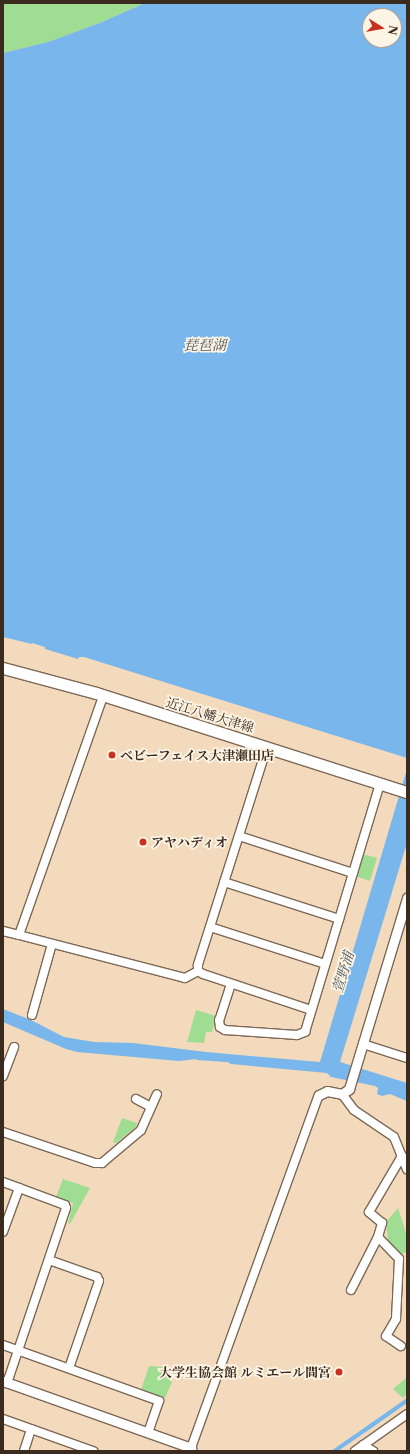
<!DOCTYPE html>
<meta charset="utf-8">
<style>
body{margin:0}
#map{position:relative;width:410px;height:1454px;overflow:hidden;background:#f4dabc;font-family:"Libre Caslon Text","Noto Serif JP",serif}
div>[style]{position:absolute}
.green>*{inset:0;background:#9fdd92}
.water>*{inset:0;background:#78b6eb}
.stream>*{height:3px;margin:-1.5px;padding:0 1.5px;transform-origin:1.5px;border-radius:1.5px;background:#78b6eb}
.roads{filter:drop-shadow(1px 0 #7c6855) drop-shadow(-1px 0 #7c6855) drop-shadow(0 1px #7c6855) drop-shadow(0 -1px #7c6855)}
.minor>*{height:8px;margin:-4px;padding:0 4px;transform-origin:4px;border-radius:4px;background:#fff}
.tertiary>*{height:9px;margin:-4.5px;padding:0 4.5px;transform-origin:4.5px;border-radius:4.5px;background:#fff}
.secondary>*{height:11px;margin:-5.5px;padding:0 5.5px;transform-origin:5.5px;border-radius:5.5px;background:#fff}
.dots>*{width:11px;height:11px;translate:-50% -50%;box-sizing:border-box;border:2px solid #fcf5e5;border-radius:50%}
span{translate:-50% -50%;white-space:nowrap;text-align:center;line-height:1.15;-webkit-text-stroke:3.5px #fcf5e5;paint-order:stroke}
.street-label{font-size:13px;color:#3b2a1e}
.poi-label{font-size:13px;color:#3b2a1e;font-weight:700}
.left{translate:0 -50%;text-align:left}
.right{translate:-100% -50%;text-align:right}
.water-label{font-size:14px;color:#4d545c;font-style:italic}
.frame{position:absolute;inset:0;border:4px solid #3b2a1e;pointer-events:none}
.north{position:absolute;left:362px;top:8px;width:40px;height:40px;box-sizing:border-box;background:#fcf5e5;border:1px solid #afa495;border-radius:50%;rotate:101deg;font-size:11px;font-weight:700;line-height:16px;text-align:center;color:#3b2a1e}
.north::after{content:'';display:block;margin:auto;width:14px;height:18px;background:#c8321e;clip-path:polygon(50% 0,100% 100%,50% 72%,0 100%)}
</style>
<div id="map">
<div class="green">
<i style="clip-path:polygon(3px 3px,145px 3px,102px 22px,48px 42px,3px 53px)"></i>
<i style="clip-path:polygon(362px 854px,377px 858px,370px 881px,355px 876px)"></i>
<i style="clip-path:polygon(196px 1010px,216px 1016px,212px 1032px,206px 1032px,204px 1043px,187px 1042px)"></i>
<i style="clip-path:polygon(122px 1118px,137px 1123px,136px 1127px,116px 1143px,113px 1142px)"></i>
<i style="clip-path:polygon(63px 1179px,90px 1188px,70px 1224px,68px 1223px,73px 1203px,56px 1197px)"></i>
<i style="clip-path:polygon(398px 1208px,407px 1236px,407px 1252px,401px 1254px,388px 1241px,386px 1222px)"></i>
<i style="clip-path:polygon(149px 1366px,163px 1367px,172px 1382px,165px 1398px,141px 1390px)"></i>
<i style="clip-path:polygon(407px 1377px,407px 1394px,403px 1398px,393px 1389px)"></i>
</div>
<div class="water">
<i style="clip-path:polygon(evenodd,145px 3px,407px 3px,407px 758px,84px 657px,79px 657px,78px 659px,45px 649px,45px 647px,32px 643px,32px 644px,3px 637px,3px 53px,48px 42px,102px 22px,145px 3px,370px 16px,394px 16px,394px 40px,370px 40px,370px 16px)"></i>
<i style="clip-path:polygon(407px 769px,407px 843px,340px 1062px,407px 1083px,407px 1101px,390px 1094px,382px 1096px,377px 1094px,378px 1088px,375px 1086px,331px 1077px,327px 1073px,231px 1064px,222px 1059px,205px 1058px,179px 1061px,77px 1052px,66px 1049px,3px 1022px,3px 1009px,31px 1020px,64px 1037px,94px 1042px,133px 1043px,206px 1052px,320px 1062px)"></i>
<i style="clip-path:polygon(407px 1398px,407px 1403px,373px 1427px,338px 1451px,331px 1451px)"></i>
</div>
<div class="stream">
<i style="left:197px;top:1058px;width:28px;rotate:4deg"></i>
</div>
<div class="roads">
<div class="minor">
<i style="left:267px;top:747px;width:229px;rotate:107.6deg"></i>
<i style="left:198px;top:965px;width:6px;rotate:90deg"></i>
<i style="left:198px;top:971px;width:6px;rotate:31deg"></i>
<i style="left:203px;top:974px;width:114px;rotate:18.4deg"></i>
<i style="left:239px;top:836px;width:120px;rotate:18deg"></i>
<i style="left:224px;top:882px;width:121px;rotate:17.8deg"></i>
<i style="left:210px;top:927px;width:121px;rotate:17.8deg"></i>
<i style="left:3px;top:931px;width:16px;rotate:14deg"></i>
<i style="left:19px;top:935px;width:253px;rotate:-70.6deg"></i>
<i style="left:19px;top:935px;width:171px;rotate:14.5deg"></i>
<i style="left:185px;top:978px;width:15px;rotate:-28deg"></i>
<i style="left:231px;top:984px;width:38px;rotate:108deg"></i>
<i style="left:219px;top:1020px;width:7px;rotate:82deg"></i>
<i style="left:220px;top:1027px;width:6px;rotate:31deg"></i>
<i style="left:225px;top:1030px;width:72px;rotate:4deg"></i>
<i style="left:297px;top:1035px;width:9px;rotate:-21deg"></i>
<i style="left:305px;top:1032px;width:260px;rotate:-73.2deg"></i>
<i style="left:32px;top:1015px;width:74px;rotate:-74.3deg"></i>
<i style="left:363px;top:1044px;width:46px;rotate:17.7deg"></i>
<i style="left:3px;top:1076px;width:31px;rotate:-69deg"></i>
<i style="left:342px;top:1094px;width:20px;rotate:53deg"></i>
<i style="left:354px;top:1110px;width:48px;rotate:34deg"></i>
<i style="left:394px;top:1137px;width:35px;rotate:68deg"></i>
<i style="left:136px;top:1099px;width:17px;rotate:28deg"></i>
<i style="left:3px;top:1132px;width:97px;rotate:18.6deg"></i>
<i style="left:95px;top:1163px;width:7px"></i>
<i style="left:102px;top:1163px;width:51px;rotate:-40.2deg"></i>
<i style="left:141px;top:1130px;width:39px;rotate:-66deg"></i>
<i style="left:3px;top:1182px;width:66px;rotate:20.4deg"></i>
<i style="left:65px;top:1205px;width:3px;rotate:72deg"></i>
<i style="left:66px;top:1208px;width:185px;rotate:108.6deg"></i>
<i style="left:3px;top:1232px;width:47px;rotate:-70deg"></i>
<i style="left:378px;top:1237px;width:30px;rotate:46deg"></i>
<i style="left:399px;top:1259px;width:60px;rotate:92.9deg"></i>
<i style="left:396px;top:1319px;width:20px;rotate:120deg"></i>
<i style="left:386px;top:1336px;width:18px;rotate:34deg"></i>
<i style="left:49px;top:1260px;width:51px;rotate:19.5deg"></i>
<i style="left:97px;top:1277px;width:4px;rotate:63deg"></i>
<i style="left:99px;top:1281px;width:92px;rotate:109deg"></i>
<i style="left:351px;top:1290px;width:59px;rotate:-63deg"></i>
<i style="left:378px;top:1237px;width:15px;rotate:-74deg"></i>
<i style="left:382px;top:1223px;width:17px;rotate:-140deg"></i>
<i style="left:369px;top:1212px;width:65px;rotate:-59.5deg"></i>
<i style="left:3px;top:1345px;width:166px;rotate:19.7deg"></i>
<i style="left:159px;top:1401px;width:34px;rotate:109deg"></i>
<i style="left:3px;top:1419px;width:96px;rotate:19.6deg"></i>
<i style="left:363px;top:1445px;width:12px;rotate:31deg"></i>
<i style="left:191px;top:1448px;width:375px;rotate:-70.1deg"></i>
<i style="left:24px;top:1451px;width:23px;rotate:-72deg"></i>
<i style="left:355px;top:1451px;width:64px;rotate:-35.4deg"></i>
</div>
<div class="tertiary">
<i style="left:319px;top:1095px;width:9px;rotate:-27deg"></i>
<i style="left:327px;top:1091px;width:15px;rotate:11deg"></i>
<i style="left:342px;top:1094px;width:9px;rotate:-36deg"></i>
<i style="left:349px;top:1089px;width:200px;rotate:-73.1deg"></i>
<i style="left:3px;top:1381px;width:200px;rotate:19.6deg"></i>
<i style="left:191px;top:1448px;width:3px;rotate:108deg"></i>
</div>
<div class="secondary">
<i style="left:3px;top:668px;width:96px;rotate:15deg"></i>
<i style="left:96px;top:693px;width:326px;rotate:17.7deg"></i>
</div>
</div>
<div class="dots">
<i style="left:112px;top:755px;background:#c8321e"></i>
<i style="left:143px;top:842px;background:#c8321e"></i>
<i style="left:339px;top:1372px;background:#c8321e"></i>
</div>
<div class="street-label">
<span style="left:210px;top:715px;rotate:17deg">近江八幡大津線</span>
</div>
<div class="poi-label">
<span class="left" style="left:120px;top:755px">ベビーフェイス大津瀬田店</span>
<span class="left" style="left:151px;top:842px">アヤハディオ</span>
<span class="right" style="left:331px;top:1372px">大学生協会館 ルミエール間宮</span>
</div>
<div class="water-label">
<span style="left:205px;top:345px">琵琶湖</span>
<span style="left:343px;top:972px;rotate:-73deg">萱野浦</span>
</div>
<div class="frame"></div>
<div class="north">N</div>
</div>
